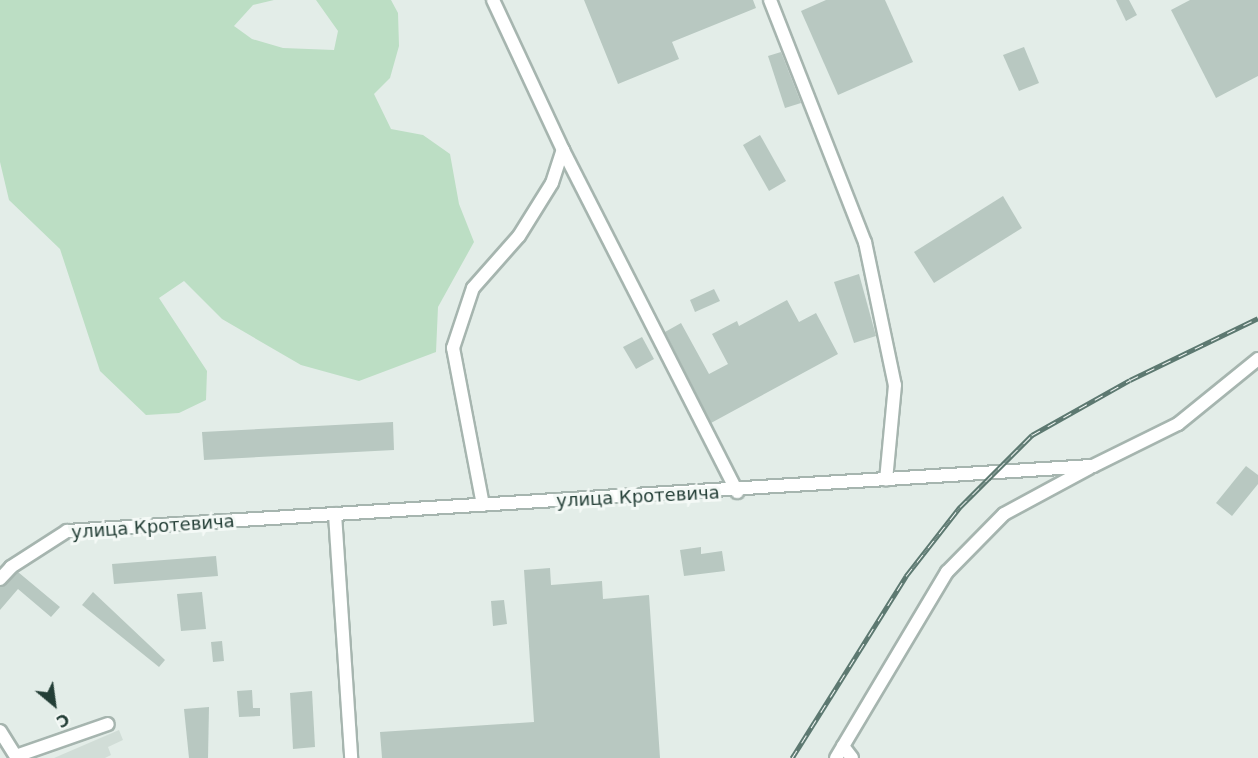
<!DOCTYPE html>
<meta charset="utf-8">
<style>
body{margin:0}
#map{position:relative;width:1258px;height:758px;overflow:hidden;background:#e3ede8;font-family:"DejaVu Sans",sans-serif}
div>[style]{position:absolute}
.built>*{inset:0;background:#d1ddd7}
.green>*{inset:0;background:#bcdec4}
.building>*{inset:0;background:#b8c8c1}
.roads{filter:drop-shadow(2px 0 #a6b5af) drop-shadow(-2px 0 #a6b5af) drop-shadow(0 2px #a6b5af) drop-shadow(0 -2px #a6b5af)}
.minor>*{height:12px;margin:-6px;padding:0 6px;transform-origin:6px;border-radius:6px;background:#fff}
.rail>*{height:5px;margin-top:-2.5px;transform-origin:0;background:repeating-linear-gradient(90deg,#f4f9f6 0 9px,#5d7971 0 18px);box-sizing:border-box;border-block:2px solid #5d7971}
span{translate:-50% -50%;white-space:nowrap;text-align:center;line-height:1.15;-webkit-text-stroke:6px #f4f9f6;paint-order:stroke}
.street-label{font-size:18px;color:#233e36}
.north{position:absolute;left:24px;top:674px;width:60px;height:60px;-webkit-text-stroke:4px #f4f9f6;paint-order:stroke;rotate:151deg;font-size:16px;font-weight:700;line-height:24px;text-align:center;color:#233e36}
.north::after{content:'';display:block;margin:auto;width:21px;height:27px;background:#233e36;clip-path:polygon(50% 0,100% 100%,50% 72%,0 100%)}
</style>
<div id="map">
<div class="built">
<i style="clip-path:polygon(119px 730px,123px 740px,108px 747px,111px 755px,105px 758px,54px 758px)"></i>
</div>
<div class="green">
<i style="clip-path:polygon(0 0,274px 0,253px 5px,234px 26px,252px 39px,283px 48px,334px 50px,338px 31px,316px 0,391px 0,398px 13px,399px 46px,390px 78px,374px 94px,391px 129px,423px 135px,450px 154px,459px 204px,474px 242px,438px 307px,436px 352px,359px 381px,301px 365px,222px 319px,184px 281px,159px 298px,207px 371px,206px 400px,179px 413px,146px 415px,100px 371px,60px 249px,9px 200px,0 162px)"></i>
</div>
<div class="building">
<i style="clip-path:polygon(584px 0,753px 0,756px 8px,672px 42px,679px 59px,618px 84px)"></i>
<i style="clip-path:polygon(826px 0,885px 0,913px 62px,838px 95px,801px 11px)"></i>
<i style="clip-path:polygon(1116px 0,1129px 0,1137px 15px,1126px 21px)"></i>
<i style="clip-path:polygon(1190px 0,1258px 0,1258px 76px,1216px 98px,1171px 10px)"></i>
<i style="clip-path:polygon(1024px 47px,1039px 83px,1019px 91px,1003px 55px)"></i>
<i style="clip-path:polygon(781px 52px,801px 103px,785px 108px,768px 56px)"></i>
<i style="clip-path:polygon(760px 135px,786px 181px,769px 191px,743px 145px)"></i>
<i style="clip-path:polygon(1003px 196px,1022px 228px,934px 283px,914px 252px)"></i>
<i style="clip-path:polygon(859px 274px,876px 336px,854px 343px,834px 282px)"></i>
<i style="clip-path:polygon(714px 289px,720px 301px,695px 312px,690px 300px)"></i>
<i style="clip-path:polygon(787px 300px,799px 322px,816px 313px,838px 354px,711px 423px,665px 332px,681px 323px,709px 374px,728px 364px,712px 334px,737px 321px,739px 326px)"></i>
<i style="clip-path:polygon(642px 337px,654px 359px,636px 369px,623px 347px)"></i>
<i style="clip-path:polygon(393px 422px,394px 450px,204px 460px,202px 432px)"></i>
<i style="clip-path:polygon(1246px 466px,1258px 475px,1258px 484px,1232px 516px,1216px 503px)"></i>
<i style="clip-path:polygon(701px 547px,701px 554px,722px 551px,725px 571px,684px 576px,680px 550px)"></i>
<i style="clip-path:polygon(216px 556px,218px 576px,114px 584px,112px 564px)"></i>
<i style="clip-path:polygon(550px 568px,551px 585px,602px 581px,603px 599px,649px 595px,660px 758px,382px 758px,380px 732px,534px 722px,524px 570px)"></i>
<i style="clip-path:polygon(18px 572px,60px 607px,51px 617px,18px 589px,0 610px,0 587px)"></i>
<i style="clip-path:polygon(93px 592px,165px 660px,159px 667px,82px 605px)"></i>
<i style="clip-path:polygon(202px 592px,206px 629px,181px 631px,177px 594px)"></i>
<i style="clip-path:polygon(504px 600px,507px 624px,493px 626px,491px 601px)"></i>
<i style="clip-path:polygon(222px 641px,224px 661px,213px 662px,211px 642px)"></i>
<i style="clip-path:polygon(252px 690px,253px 708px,260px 708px,260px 716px,239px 717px,237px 691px)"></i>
<i style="clip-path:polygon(312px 691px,315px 747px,293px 749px,290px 693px)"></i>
<i style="clip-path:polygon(209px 707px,208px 758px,189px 758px,184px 709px)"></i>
</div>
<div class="roads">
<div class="minor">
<i style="left:493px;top:0;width:166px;rotate:65deg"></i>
<i style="left:563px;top:150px;width:384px;rotate:63deg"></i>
<i style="left:770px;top:0;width:260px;rotate:68.6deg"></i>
<i style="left:865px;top:242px;width:146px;rotate:78.2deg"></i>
<i style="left:895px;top:385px;width:95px;rotate:95.4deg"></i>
<i style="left:483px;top:505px;width:160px;rotate:-100.8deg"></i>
<i style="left:453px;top:348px;width:63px;rotate:-71.6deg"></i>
<i style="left:473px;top:288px;width:69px;rotate:-48.5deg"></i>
<i style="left:519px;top:236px;width:62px;rotate:-58.1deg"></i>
<i style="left:552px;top:183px;width:35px;rotate:-72deg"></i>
<i style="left:335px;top:514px;width:245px;rotate:86.2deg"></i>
<i style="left:0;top:579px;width:16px;rotate:-47deg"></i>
<i style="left:11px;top:567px;width:67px;rotate:-32.7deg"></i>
<i style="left:67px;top:531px;width:1028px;rotate:-3.63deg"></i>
<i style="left:1093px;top:466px;width:95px;rotate:-26.3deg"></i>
<i style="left:1178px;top:424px;width:103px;rotate:-39.1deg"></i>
<i style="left:0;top:731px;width:32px;rotate:58deg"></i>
<i style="left:843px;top:746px;width:15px;rotate:53deg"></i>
<i style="left:16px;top:756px;width:97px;rotate:-19.2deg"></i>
<i style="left:836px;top:758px;width:217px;rotate:-59.2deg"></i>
<i style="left:947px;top:572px;width:81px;rotate:-45.5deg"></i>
<i style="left:1004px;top:514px;width:97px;rotate:-28.4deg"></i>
</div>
</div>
<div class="rail">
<i style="left:792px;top:758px;width:215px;rotate:-57.9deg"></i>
<i style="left:906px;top:576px;width:88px;rotate:-52deg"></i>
<i style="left:960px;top:507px;width:102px;rotate:-45deg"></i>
<i style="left:1032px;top:435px;width:112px;rotate:-29.3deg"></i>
<i style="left:1130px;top:380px;width:142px;rotate:-25.8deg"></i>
</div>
<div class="street-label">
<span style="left:638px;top:497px;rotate:-3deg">улица Кротевича</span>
<span style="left:153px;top:527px;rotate:-4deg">улица Кротевича</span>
</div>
<div class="north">С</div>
</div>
